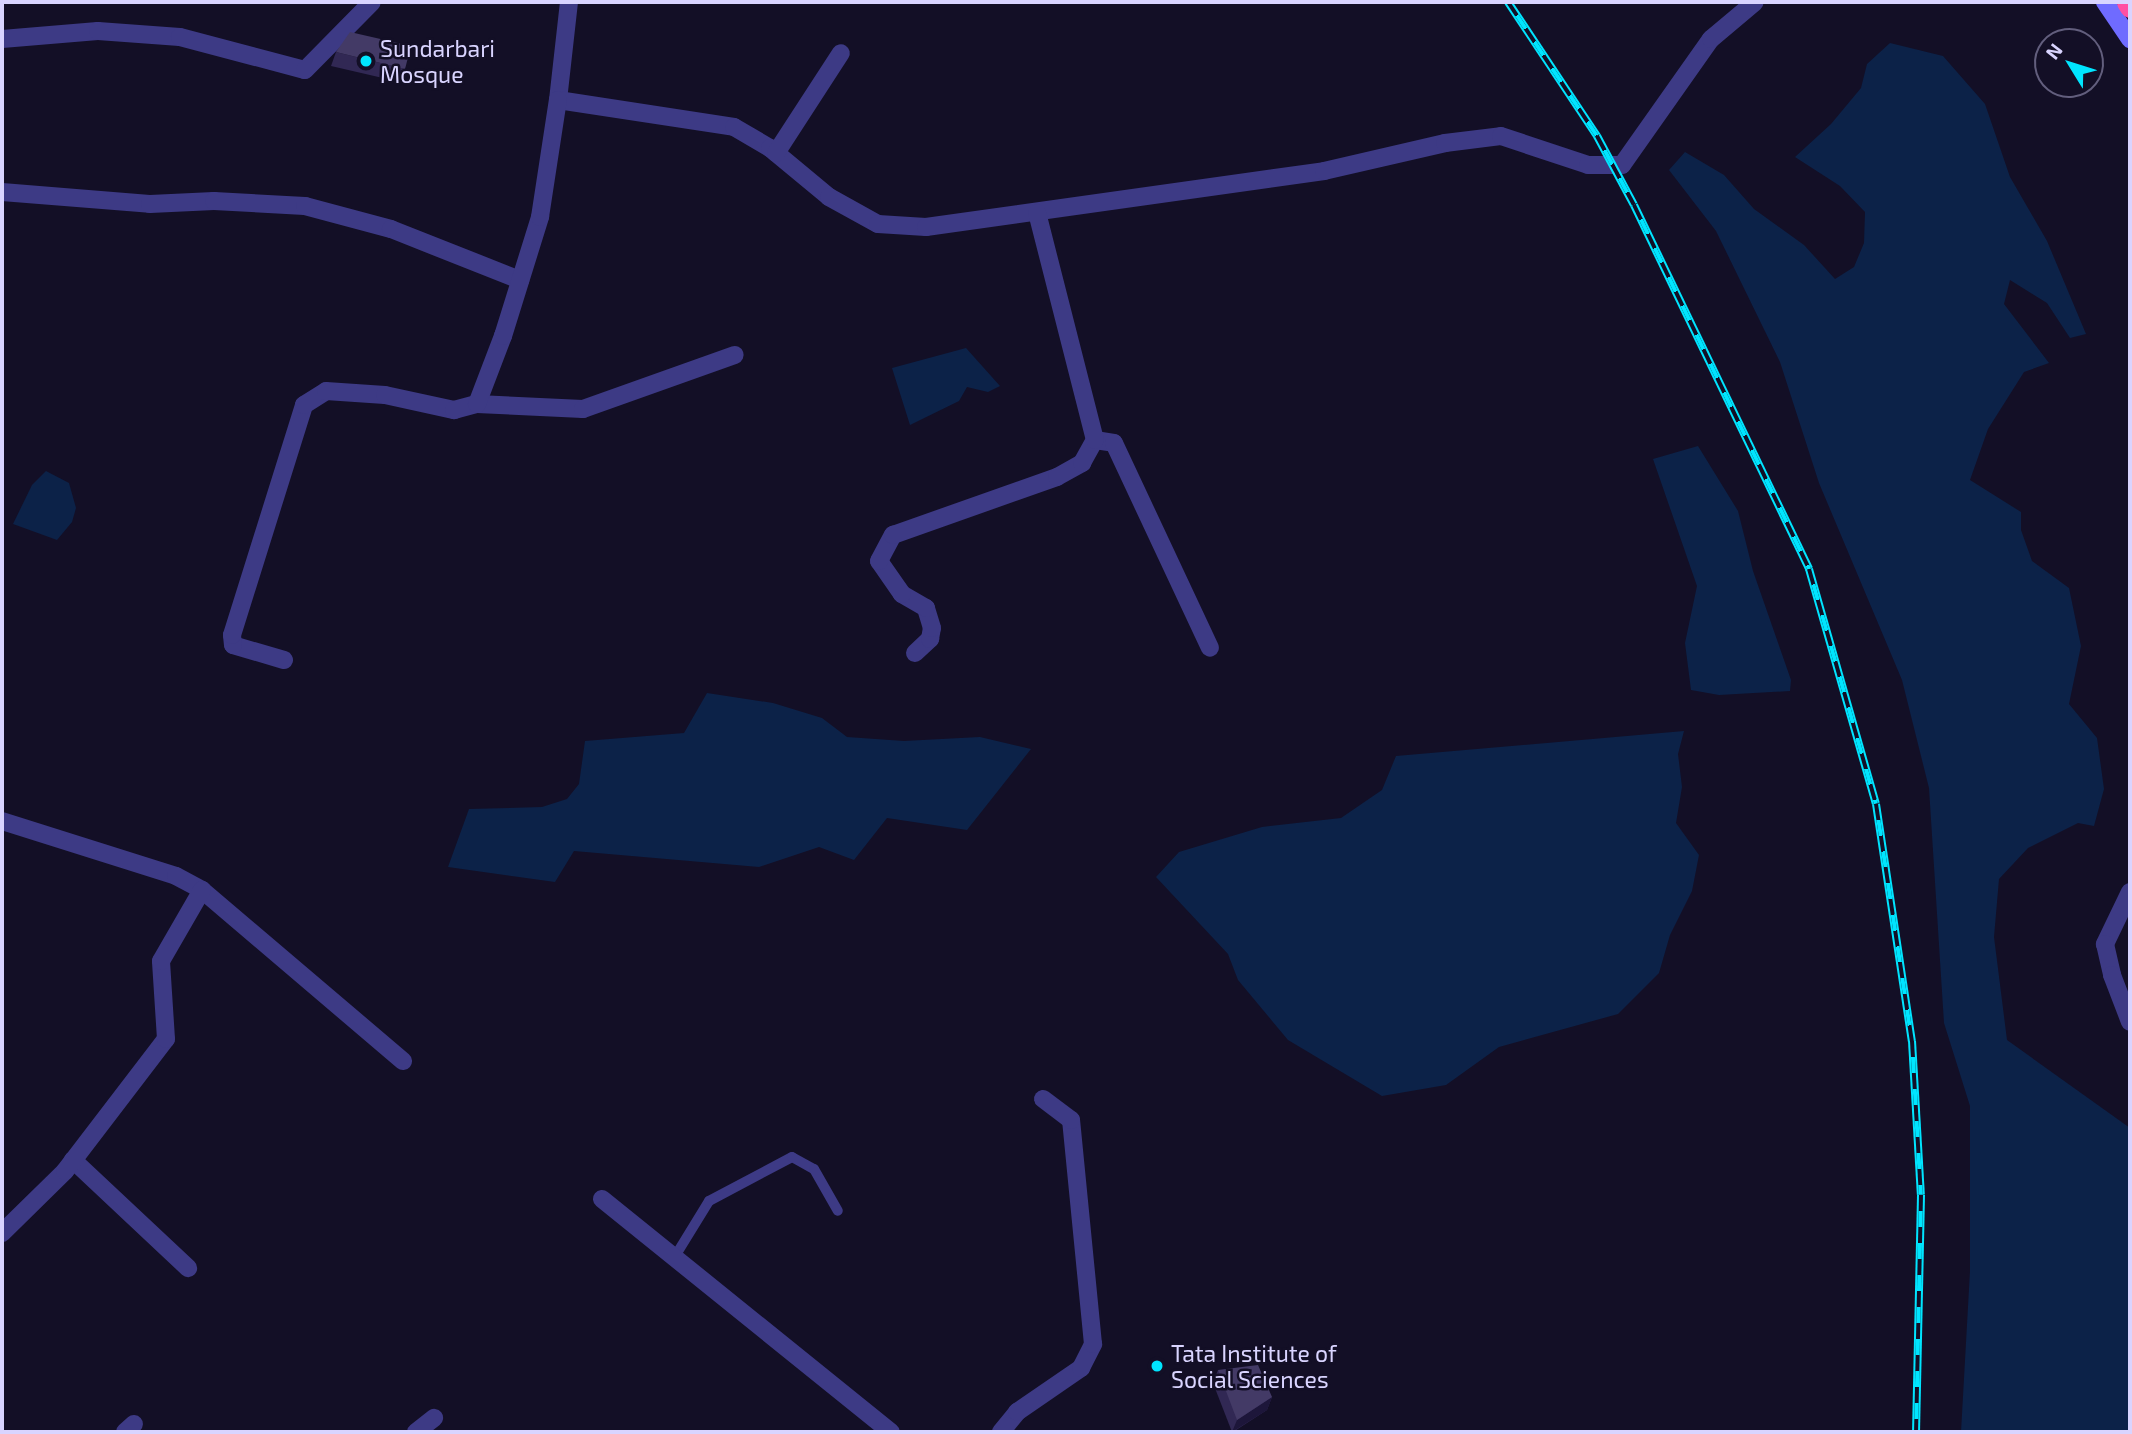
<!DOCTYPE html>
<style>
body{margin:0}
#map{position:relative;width:2132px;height:1434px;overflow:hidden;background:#130f26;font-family:"Exo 2",sans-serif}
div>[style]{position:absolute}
.water>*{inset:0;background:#0c2248}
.lane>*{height:10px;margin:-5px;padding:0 5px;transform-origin:5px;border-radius:5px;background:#3d3a85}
.street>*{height:18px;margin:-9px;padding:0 9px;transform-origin:9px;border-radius:9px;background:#3d3a85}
.secondary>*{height:18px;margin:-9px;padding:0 9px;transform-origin:9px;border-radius:9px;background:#6f6bff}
.highway>*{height:21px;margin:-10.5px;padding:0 10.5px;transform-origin:10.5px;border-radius:10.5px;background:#ff4fa3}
.rail>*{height:8px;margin-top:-4px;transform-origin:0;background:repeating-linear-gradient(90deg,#130f26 0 16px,#00e5ff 0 32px);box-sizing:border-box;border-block:2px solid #00e5ff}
.wall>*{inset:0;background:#312854}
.shaded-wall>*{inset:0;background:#1d163a}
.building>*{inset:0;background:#433a66}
.dots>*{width:19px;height:19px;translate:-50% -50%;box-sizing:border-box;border:4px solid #130f26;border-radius:50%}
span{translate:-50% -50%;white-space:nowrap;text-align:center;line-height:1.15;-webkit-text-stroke:5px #130f26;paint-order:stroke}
.poi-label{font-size:23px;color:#d9d4ff}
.left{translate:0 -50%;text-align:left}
.frame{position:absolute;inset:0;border:4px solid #d9d4ff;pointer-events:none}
.north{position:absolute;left:2034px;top:28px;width:70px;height:70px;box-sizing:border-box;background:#130f26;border:2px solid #625e7d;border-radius:50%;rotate:308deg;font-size:19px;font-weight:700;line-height:28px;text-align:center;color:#d9d4ff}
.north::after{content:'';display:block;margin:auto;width:24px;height:32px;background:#00e5ff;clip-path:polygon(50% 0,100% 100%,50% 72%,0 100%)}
</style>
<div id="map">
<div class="water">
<i style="clip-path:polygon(1890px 43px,1943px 56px,1985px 104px,2010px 177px,2047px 241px,2086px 334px,2070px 338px,2047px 303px,2010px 280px,2004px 304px,2049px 363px,2024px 372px,1988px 429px,1970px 480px,2021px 512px,2021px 530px,2032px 561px,2069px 588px,2081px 646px,2069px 704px,2097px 738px,2104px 789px,2094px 826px,2078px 823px,2028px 848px,1999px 879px,1994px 937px,2007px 1040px,2130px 1128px,2130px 1432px,1961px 1432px,1970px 1271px,1970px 1106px,1944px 1023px,1929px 788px,1902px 680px,1819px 483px,1780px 362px,1716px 231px,1669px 170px,1685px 152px,1724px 175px,1754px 209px,1804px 245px,1835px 279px,1854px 267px,1864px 243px,1865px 212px,1840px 186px,1795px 157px,1831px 124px,1861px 88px,1867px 64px)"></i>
<i style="clip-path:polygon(966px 348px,1000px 386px,988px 392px,967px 387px,959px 401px,910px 425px,892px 368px)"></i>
<i style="clip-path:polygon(1698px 446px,1738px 511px,1753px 571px,1791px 680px,1790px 691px,1719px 695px,1691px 690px,1685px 643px,1697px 586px,1653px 459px)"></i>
<i style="clip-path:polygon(46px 471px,69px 483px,76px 508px,72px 522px,57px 540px,13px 524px,32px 485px)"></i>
<i style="clip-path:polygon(707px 693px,773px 703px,822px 718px,847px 737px,904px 741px,980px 737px,1031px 749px,967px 830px,887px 818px,854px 860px,819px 847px,759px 867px,574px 851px,555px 882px,448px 867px,469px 809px,542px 807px,567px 799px,579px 784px,585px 741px,684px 733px)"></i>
<i style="clip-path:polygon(1684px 731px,1678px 754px,1682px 787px,1676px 823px,1699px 855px,1692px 891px,1670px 935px,1659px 973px,1618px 1014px,1499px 1047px,1446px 1085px,1382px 1096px,1288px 1040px,1238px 980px,1228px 954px,1156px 877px,1179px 852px,1262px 827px,1341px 818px,1382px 790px,1396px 756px)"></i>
</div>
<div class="lane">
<i style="left:674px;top:1258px;width:67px;rotate:-58.4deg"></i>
<i style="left:709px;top:1201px;width:94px;rotate:-27.9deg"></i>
<i style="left:792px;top:1157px;width:25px;rotate:29deg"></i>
<i style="left:814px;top:1169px;width:48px;rotate:60.3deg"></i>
</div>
<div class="street">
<i style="left:569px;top:2px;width:99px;rotate:96.4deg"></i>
<i style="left:558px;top:100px;width:178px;rotate:8.7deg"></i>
<i style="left:734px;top:127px;width:42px;rotate:30.3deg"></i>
<i style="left:770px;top:148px;width:77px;rotate:39.7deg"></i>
<i style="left:829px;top:197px;width:56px;rotate:28.9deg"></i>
<i style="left:878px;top:224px;width:48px;rotate:3.6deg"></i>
<i style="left:926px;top:227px;width:402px;rotate:-8deg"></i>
<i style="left:1324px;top:171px;width:124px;rotate:-13deg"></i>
<i style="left:1445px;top:143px;width:56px;rotate:-7.1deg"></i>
<i style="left:1501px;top:136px;width:92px;rotate:18.4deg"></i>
<i style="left:1588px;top:165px;width:34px"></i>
<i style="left:1622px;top:165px;width:154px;rotate:-54.8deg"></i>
<i style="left:1711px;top:39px;width:57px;rotate:-40.1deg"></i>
<i style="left:2px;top:39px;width:96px;rotate:-4.8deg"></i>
<i style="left:98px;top:31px;width:82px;rotate:4.2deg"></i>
<i style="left:180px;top:37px;width:129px;rotate:14.8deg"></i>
<i style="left:305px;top:70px;width:95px;rotate:-45.4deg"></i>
<i style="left:776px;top:153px;width:119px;rotate:-57deg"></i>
<i style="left:2px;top:192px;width:148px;rotate:4.6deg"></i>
<i style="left:150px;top:204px;width:64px;rotate:-2.7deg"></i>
<i style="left:214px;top:201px;width:91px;rotate:3.1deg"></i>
<i style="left:305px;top:206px;width:89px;rotate:15deg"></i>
<i style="left:391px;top:229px;width:139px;rotate:21.6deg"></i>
<i style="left:477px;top:404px;width:106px;rotate:2.7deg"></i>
<i style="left:583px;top:409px;width:161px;rotate:-19.6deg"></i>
<i style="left:1095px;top:440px;width:19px;rotate:9deg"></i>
<i style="left:1114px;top:443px;width:226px;rotate:64.9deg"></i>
<i style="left:915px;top:653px;width:21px;rotate:-43deg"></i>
<i style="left:930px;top:639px;width:11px;rotate:-80deg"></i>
<i style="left:932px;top:628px;width:21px;rotate:-107deg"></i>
<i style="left:926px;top:608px;width:28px;rotate:-150deg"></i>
<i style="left:902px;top:594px;width:40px;rotate:-124.9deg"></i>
<i style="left:879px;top:561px;width:30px;rotate:-62deg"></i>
<i style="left:893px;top:535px;width:174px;rotate:-19.5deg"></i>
<i style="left:1057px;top:477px;width:29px;rotate:-29deg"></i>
<i style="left:1082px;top:463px;width:26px;rotate:-61deg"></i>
<i style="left:1095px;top:440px;width:234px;rotate:-104.3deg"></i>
<i style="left:284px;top:660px;width:53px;rotate:-163.6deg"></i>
<i style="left:233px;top:645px;width:10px;rotate:-96deg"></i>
<i style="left:232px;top:635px;width:241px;rotate:-72.6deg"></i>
<i style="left:304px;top:405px;width:26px;rotate:-32deg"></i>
<i style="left:326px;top:391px;width:59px;rotate:3.9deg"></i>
<i style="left:385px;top:395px;width:71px;rotate:12.3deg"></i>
<i style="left:454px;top:410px;width:24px;rotate:-15deg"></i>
<i style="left:477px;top:404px;width:73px;rotate:-69.1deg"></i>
<i style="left:503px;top:336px;width:125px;rotate:-72.7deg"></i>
<i style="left:540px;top:217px;width:118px;rotate:-81.3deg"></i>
<i style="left:2px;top:821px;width:182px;rotate:17.5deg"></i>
<i style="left:176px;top:876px;width:30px;rotate:28deg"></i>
<i style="left:202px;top:890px;width:264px;rotate:40.4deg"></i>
<i style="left:2130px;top:892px;width:58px;rotate:115.7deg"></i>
<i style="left:2105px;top:944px;width:32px;rotate:77deg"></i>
<i style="left:2112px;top:975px;width:50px;rotate:69deg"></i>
<i style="left:73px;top:1160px;width:158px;rotate:43.2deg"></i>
<i style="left:602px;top:1199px;width:371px;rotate:38.9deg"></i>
<i style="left:2px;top:1233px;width:88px;rotate:-44.5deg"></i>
<i style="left:65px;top:1171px;width:166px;rotate:-52.6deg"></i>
<i style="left:166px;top:1039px;width:78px;rotate:-93.7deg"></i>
<i style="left:161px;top:961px;width:82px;rotate:-60deg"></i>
<i style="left:125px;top:1432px;width:12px;rotate:-42deg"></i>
<i style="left:416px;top:1432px;width:23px;rotate:-38deg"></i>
<i style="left:1001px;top:1432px;width:26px;rotate:-51deg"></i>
<i style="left:1017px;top:1412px;width:78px;rotate:-34.5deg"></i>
<i style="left:1081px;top:1368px;width:27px;rotate:-63deg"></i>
<i style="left:1093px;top:1344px;width:225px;rotate:-95.6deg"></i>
<i style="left:1071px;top:1120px;width:35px;rotate:-143deg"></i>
</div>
<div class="secondary">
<i style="left:2105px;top:2px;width:45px;rotate:56deg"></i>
</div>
<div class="highway">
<i style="left:2127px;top:2px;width:6px;rotate:59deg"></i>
</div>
<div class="rail">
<i style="left:1508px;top:2px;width:161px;rotate:56.4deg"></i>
<i style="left:1597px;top:136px;width:78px;rotate:61.8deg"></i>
<i style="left:1634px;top:205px;width:404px;rotate:64.3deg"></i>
<i style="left:1809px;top:569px;width:244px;rotate:74.1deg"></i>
<i style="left:1876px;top:804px;width:240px;rotate:81.4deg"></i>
<i style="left:1912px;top:1041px;width:154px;rotate:86.7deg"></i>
<i style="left:1921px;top:1195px;width:237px;rotate:91.2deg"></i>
</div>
<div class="wall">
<i style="clip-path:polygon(336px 52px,405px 69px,400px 82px,331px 66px)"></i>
<i style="clip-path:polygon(1218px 1370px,1272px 1397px,1267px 1410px,1233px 1432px,1232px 1432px,1213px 1383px)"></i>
</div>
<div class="shaded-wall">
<i style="clip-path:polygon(1272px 1397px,1267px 1410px,1232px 1432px,1237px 1420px)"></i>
</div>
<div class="building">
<i style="clip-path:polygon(350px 32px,411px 46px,405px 69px,336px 52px)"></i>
<i style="clip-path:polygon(1258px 1365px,1272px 1397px,1237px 1420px,1218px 1370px)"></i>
</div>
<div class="dots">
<i style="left:366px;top:61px;background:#00e5ff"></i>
<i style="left:1157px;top:1366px;background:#00e5ff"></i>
</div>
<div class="poi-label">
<span class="left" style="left:380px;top:61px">Sundarbari<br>Mosque</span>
<span class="left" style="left:1171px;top:1366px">Tata Institute of<br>Social Sciences</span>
</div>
<div class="frame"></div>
<div class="north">N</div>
</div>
